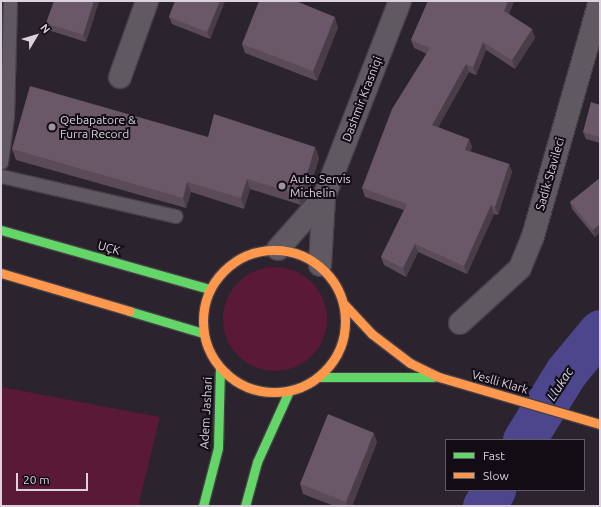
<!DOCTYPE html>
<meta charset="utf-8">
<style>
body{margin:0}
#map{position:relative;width:601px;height:507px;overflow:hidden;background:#2b232d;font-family:Ubuntu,sans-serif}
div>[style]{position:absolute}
.green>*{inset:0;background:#5b1938}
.round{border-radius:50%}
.river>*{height:43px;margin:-21.5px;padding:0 21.5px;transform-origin:21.5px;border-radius:21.5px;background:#4d468d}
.roads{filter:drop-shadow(1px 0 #474049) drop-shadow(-1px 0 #474049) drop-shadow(0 1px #474049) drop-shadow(0 -1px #474049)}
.lane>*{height:13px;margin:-6.5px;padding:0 6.5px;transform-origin:6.5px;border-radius:6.5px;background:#615962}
.street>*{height:22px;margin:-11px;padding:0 11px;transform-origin:11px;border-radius:11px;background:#615962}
.fast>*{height:9px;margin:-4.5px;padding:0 4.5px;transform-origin:4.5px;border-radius:4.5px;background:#63d668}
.slow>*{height:9px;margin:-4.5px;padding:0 4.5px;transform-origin:4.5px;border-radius:4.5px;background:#ff974d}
.slow>.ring{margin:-4.5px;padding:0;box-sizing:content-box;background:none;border:9px solid #ff974d;border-radius:50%}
.wall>*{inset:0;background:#5b4b59}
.shaded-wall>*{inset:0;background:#4a3d48}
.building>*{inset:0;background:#6a5767}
.dots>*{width:11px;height:11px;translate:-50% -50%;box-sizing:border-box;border:2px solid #120c14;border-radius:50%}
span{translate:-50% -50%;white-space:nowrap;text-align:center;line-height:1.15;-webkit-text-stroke:4px #120c14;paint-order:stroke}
.street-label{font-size:12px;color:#dcd1de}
.poi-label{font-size:12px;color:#dcd1de}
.left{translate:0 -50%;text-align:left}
.water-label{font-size:13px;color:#d9daf0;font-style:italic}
.frame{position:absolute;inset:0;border:2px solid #dcd1de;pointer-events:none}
.legend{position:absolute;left:445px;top:439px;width:140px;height:52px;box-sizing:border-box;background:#120c14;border:1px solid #635b65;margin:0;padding:5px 7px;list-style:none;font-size:12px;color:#dcd1de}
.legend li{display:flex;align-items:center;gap:8px;height:20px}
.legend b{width:20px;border:1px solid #635b65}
.north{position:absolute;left:16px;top:16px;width:40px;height:40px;-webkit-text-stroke:3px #120c14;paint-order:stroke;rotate:52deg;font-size:11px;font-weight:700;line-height:16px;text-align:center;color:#dcd1de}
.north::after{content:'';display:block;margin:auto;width:14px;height:18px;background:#dcd1de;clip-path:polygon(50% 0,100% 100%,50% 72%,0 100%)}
.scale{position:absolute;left:16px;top:473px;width:72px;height:18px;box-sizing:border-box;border:2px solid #dcd1de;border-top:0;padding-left:5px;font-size:12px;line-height:14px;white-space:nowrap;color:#dcd1de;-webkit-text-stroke:3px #120c14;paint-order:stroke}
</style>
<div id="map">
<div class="green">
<i class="round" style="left:223px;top:267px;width:104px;height:104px"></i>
<i style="clip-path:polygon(1px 387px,160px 417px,138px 506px,1px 506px)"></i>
</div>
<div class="river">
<i style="left:524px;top:440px;width:80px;rotate:-58.3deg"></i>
<i style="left:566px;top:372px;width:53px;rotate:-50.3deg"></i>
<i style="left:484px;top:506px;width:19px;rotate:-58deg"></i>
</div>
<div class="roads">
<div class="lane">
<i style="left:1px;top:162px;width:46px;rotate:-82.6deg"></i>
<i style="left:7px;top:116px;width:115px;rotate:-88.5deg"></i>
<i style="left:1px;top:176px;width:179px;rotate:12.9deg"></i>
</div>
<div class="street">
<i style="left:120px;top:77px;width:81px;rotate:-70.4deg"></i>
<i style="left:278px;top:249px;width:69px;rotate:-48.5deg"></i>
<i style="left:320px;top:265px;width:68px;rotate:-86.6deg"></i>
<i style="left:324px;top:197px;width:210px;rotate:-68.8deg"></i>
<i style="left:460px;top:323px;width:81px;rotate:-42.5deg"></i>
<i style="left:520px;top:268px;width:35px;rotate:-68deg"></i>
<i style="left:533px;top:236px;width:244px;rotate:-74.1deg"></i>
</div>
<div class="fast">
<i style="left:1px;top:230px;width:217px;rotate:15.8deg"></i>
<i style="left:129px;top:311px;width:77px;rotate:16.6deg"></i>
<i style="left:318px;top:377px;width:115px"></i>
<i style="left:203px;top:506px;width:60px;rotate:-75.5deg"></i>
<i style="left:218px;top:448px;width:80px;rotate:-88.6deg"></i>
<i style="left:245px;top:506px;width:46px;rotate:-74.7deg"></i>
<i style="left:257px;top:462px;width:78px;rotate:-65.7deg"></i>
</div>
<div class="slow">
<i class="ring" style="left:203px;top:250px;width:133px;height:133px"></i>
<i style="left:1px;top:273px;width:134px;rotate:16.5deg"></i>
<i style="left:344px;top:304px;width:41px;rotate:47deg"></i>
<i style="left:372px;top:334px;width:48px;rotate:37.3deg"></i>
<i style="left:410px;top:363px;width:32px;rotate:26deg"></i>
<i style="left:439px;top:377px;width:168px;rotate:16.3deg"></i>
</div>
</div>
<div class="wall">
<i style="clip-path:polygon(99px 1px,86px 42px,48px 30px,46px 23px)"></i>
<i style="clip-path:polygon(175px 1px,225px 1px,210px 39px,172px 24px,169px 17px)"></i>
<i style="clip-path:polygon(428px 1px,514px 1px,509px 14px,532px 29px,535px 38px,515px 69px,486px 50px,476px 75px,469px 72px,438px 127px,469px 139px,472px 147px,470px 151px,509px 164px,512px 172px,498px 215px,494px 214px,467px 274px,418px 252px,406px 277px,384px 265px,381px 257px,404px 210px,365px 197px,362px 188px,427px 54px,414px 48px,411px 40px)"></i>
<i style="clip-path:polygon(338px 27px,317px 81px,245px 53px,242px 44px)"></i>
<i style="clip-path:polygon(600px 105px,600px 143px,586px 139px,583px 132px)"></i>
<i style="clip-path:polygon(208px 137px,315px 147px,319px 158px,307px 198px,301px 205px,250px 189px,244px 209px,191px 192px,186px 208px,16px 160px,12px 149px)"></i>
<i style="clip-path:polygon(600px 178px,600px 233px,595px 237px,572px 209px,570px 202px)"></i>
<i style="clip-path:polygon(377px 442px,352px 506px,334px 506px,303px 494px,300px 484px)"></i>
</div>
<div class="shaded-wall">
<i style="clip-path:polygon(94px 1px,99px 1px,86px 42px,83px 35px)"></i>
<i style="clip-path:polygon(220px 1px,225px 1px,210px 39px,207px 32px)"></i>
<i style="clip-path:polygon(508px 1px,514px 1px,507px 19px,504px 11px)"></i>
<i style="clip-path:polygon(335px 17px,338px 27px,317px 81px,313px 71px)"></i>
<i style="clip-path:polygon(532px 29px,535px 38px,515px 69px,512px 60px)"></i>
<i style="clip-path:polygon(483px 42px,486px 50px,476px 75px,473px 67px)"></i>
<i style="clip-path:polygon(466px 64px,469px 72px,435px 133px,432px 125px)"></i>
<i style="clip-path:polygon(469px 139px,472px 147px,468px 158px,465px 150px)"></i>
<i style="clip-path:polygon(315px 147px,319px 158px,307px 198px,301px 205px,297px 194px)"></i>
<i style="clip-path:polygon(509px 164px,512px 172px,498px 215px,495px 207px)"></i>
<i style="clip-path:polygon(247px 179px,250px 189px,244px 209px,241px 198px)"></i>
<i style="clip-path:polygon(187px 182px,191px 192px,186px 208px,183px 198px)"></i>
<i style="clip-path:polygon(491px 205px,494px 214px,467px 274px,464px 266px)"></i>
<i style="clip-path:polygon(600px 224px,600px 233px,595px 237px,593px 230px)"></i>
<i style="clip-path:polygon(415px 244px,418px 252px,406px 277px,403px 268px)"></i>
<i style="clip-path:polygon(374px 433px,377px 442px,352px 506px,347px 506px,346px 502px)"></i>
</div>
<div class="building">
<i style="clip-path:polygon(54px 1px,94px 1px,83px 35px,46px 23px)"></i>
<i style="clip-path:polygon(175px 1px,220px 1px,207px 32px,169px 17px)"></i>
<i style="clip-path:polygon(259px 1px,296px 1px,335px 17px,313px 71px,242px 44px)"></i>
<i style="clip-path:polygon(428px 1px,508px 1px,504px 11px,532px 29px,512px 60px,483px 42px,473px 67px,466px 64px,432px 125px,469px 139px,465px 150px,509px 164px,495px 207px,491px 205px,464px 266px,415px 244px,403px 268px,381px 257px,407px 204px,362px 188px,392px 109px,430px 48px,411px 40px)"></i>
<i style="clip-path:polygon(30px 86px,208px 137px,214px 114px,315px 147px,303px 188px,297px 194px,247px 179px,241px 198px,187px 182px,183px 198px,12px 149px)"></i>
<i style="clip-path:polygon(591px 102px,600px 105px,600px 137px,583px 132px)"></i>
<i style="clip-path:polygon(600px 178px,600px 224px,593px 230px,570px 202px)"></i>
<i style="clip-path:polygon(328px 414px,374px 433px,346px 502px,300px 484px)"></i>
</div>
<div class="dots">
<i style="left:52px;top:127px;background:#9e94a0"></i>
<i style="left:282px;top:186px;background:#9e94a0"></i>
</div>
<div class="street-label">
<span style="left:362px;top:99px;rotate:-69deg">Dashmir Krasniqi</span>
<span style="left:550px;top:174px;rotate:-74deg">Sadik Stavileci</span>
<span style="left:109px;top:248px;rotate:16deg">UÇK</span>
<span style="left:500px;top:382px;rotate:16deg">Veslli Klark</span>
<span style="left:206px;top:413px;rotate:-87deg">Adem Jashari</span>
</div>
<div class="poi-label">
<span class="left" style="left:60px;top:127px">Qebapatore &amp;<br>Furra Record</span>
<span class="left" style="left:290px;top:186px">Auto Servis<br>Michelin</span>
</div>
<div class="water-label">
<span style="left:560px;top:384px;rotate:-57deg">Llukac</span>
</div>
<div class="frame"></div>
<ul class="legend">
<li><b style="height:5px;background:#63d668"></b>Fast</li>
<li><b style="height:5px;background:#ff974d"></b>Slow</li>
</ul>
<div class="north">N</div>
<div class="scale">20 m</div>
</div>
